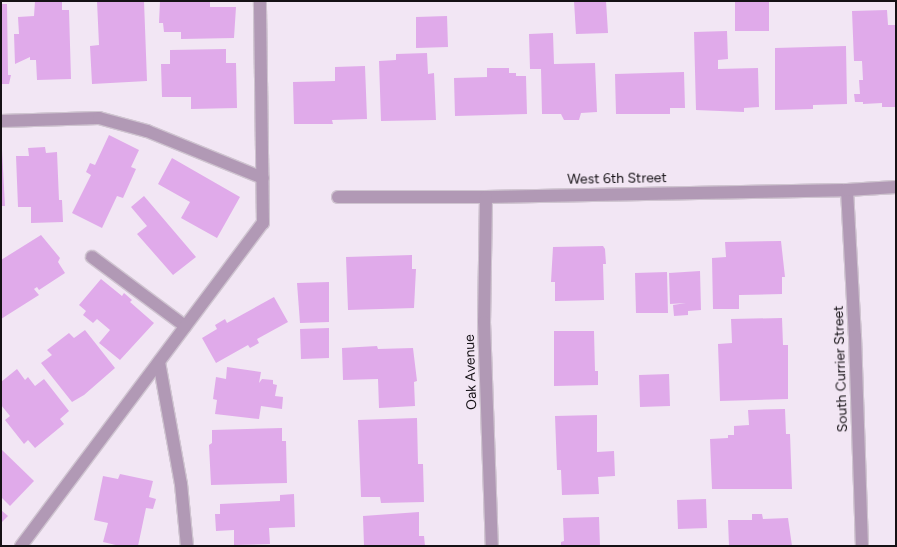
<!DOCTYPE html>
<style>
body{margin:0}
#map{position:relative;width:897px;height:547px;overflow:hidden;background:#f2e6f4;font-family:Figtree,sans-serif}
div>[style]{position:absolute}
.building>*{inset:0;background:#e0aaea}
.roads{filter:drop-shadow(1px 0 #cfc4d0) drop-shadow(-1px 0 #cfc4d0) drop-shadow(0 1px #cfc4d0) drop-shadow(0 -1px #cfc4d0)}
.service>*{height:12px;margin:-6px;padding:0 6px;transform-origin:6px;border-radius:6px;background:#b199b5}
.minor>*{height:12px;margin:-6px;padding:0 6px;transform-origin:6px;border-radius:6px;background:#b199b5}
span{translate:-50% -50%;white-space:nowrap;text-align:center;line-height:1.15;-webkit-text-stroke:3px #f2e6f4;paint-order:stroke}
.street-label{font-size:14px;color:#151115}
.frame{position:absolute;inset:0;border:2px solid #151115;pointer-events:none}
</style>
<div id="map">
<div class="building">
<i style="clip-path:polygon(35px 1px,62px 1px,62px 10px,69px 10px,71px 79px,37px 80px,36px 60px,30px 60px,30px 57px,15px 64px,14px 34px,19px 34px,18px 17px,34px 16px)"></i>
<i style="clip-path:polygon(97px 1px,144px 1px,147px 81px,92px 84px,90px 46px,99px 45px)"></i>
<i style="clip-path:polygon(160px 1px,210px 1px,210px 7px,236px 7px,234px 38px,181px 39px,181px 32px,164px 32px,163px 23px,159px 23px)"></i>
<i style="clip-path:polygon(574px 1px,606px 1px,608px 33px,576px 34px)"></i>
<i style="clip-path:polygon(735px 1px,769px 1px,769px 31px,735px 31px)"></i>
<i style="clip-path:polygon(1px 4px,7px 4px,8px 75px,11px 75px,9px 84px,1px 84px)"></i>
<i style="clip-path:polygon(887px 10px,888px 25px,896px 25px,896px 107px,882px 107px,882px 103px,863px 104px,863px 102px,855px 102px,854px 94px,860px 94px,859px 80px,863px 80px,862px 61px,854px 61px,852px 11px)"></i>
<i style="clip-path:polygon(447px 16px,448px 47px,416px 48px,416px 17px)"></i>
<i style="clip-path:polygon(727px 31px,728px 59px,718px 60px,718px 69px,758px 68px,759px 107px,744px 108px,744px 112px,696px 110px,694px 32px)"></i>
<i style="clip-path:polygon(553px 33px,554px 64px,595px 63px,597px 112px,581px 113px,579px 120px,564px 120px,561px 114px,542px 114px,541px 69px,530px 69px,529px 34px)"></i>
<i style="clip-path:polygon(846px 46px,847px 104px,813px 105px,813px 109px,775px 110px,775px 48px)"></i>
<i style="clip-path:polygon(226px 49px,226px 63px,236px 63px,237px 108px,191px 109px,191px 97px,162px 97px,161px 64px,170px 64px,170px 50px)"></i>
<i style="clip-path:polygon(427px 53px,428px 74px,434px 73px,436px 120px,381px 121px,379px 61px,396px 60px,396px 54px)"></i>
<i style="clip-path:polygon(365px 66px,367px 119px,332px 120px,333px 124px,294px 124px,293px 82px,335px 81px,335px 67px)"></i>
<i style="clip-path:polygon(487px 68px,509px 68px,509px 73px,516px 73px,516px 76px,526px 76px,527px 114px,455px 116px,454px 78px,487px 77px)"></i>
<i style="clip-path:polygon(684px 72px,685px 108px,670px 108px,670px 114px,616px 114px,615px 74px)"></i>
<i style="clip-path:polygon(109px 135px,139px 150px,131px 167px,136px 169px,123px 198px,117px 196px,102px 228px,72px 213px,91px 175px,86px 172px,90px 163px,95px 165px)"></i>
<i style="clip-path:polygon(45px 147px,46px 153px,57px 152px,59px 200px,62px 200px,63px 222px,31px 223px,31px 207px,18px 207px,16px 156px,29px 156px,28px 148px)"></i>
<i style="clip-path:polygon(1px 150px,2px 150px,5px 206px,1px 206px)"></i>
<i style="clip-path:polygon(172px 158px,240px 197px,217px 238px,181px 218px,190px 202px,158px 184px)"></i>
<i style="clip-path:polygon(144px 196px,196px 257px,173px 275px,137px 234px,147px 226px,131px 207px)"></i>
<i style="clip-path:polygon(41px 235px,60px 258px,58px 262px,65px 273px,39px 290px,37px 287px,34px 289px,39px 295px,1px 319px,1px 260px)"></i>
<i style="clip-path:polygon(781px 241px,785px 277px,782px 277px,782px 294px,739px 295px,739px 309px,713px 309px,712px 258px,726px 257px,725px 242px)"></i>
<i style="clip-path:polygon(603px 246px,605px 249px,606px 264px,603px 264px,604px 300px,555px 301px,555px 282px,551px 282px,553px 247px)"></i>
<i style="clip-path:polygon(412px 255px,412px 269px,416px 269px,414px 308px,348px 310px,346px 257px)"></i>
<i style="clip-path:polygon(700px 271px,701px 310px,688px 311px,688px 315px,674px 316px,673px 305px,686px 303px,670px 304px,669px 273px)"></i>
<i style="clip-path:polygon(667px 272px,668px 313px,636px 313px,635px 273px)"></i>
<i style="clip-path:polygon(101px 279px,122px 296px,124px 293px,132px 300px,130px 302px,154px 323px,120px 360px,99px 343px,110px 330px,97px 319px,93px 323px,83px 315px,86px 311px,79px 305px)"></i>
<i style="clip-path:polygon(329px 282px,329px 322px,300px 323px,297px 283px)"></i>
<i style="clip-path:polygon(274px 297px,288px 322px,257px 339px,259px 343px,250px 348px,248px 345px,216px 363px,202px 338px,217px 329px,215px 325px,225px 319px,227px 323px)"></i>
<i style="clip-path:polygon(782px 318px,783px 345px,788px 345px,788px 399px,720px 401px,718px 344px,732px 343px,731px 319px)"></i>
<i style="clip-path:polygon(329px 328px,329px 358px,301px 359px,300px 329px)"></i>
<i style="clip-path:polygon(85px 330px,115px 368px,84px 395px,72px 402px,41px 363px,52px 355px,47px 350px,69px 333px,74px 338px)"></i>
<i style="clip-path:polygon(554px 331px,594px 331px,595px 371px,598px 371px,598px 385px,554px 386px)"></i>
<i style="clip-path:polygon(377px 346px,378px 349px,413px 348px,417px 381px,414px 382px,415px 406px,379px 408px,378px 379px,343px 380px,342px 348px)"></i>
<i style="clip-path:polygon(227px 367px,261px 372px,259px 383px,262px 379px,273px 380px,273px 384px,277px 385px,275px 396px,283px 397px,282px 409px,261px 406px,259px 419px,215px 414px,217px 400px,213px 399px,216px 377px,226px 379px)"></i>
<i style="clip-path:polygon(17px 369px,25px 380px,28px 377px,35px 386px,44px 379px,69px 411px,60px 419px,64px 424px,35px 448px,28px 440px,24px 444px,5px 420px,10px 416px,1px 405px,1px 382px)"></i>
<i style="clip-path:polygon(669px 374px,670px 406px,640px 407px,639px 375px)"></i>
<i style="clip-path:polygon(785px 409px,786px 434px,790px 434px,792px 489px,712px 489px,710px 439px,728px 438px,728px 435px,734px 435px,734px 426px,749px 425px,748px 410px)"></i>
<i style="clip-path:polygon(597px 415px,597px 452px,614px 451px,615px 476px,598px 477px,599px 494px,562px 495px,561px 470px,557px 470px,555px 416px)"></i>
<i style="clip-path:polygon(417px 418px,418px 464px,423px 464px,424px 502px,381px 503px,380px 497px,361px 497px,358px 420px)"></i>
<i style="clip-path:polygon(282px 428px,282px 441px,286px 441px,287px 483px,211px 485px,209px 445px,212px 443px,212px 430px)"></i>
<i style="clip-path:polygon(1px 449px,34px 481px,10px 506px,1px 497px)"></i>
<i style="clip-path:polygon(120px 474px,153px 481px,149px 497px,156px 499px,153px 509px,146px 508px,138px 546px,120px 546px,103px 542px,108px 523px,94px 520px,103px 476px,118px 479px)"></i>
<i style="clip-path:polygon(294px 494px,295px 527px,269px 528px,270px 544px,234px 545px,234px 530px,216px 531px,215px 514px,220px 514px,220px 504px,280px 501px,280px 495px)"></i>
<i style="clip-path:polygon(706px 499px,707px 528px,678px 529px,677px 500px)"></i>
<i style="clip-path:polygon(1px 510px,8px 516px,1px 523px)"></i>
<i style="clip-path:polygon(419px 512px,419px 536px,424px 536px,425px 546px,364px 546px,363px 516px)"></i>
<i style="clip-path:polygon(752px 514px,762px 514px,763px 519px,788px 518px,792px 546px,729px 546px,728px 520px,752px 520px)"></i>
<i style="clip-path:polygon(599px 517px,600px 546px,561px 546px,561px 542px,564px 541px,563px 518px)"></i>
</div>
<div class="roads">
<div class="service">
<i style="left:1px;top:121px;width:98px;rotate:-1.8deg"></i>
<i style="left:99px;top:118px;width:50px;rotate:15.2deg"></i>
<i style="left:147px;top:131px;width:125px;rotate:22.1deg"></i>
<i style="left:92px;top:257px;width:116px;rotate:36.6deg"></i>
<i style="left:159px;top:362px;width:124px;rotate:79.8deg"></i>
<i style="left:181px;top:484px;width:62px;rotate:84.5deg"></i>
<i style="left:21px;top:546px;width:404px;rotate:-53.2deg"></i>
<i style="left:263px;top:223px;width:222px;rotate:-90.8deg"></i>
</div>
<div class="minor">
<i style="left:847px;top:190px;width:146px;rotate:86.9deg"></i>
<i style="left:855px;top:336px;width:210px;rotate:88.1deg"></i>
<i style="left:338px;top:197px;width:148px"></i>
<i style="left:486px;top:197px;width:361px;rotate:-1.1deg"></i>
<i style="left:847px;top:190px;width:49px;rotate:-3.5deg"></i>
<i style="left:486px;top:197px;width:125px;rotate:90.9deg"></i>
<i style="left:484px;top:322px;width:224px;rotate:88deg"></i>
</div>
</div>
<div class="street-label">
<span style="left:617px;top:179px;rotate:-1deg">West 6th Street</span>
<span style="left:841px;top:369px;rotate:-92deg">South Currier Street</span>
<span style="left:471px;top:372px;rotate:-92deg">Oak Avenue</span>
</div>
<div class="frame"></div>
</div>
